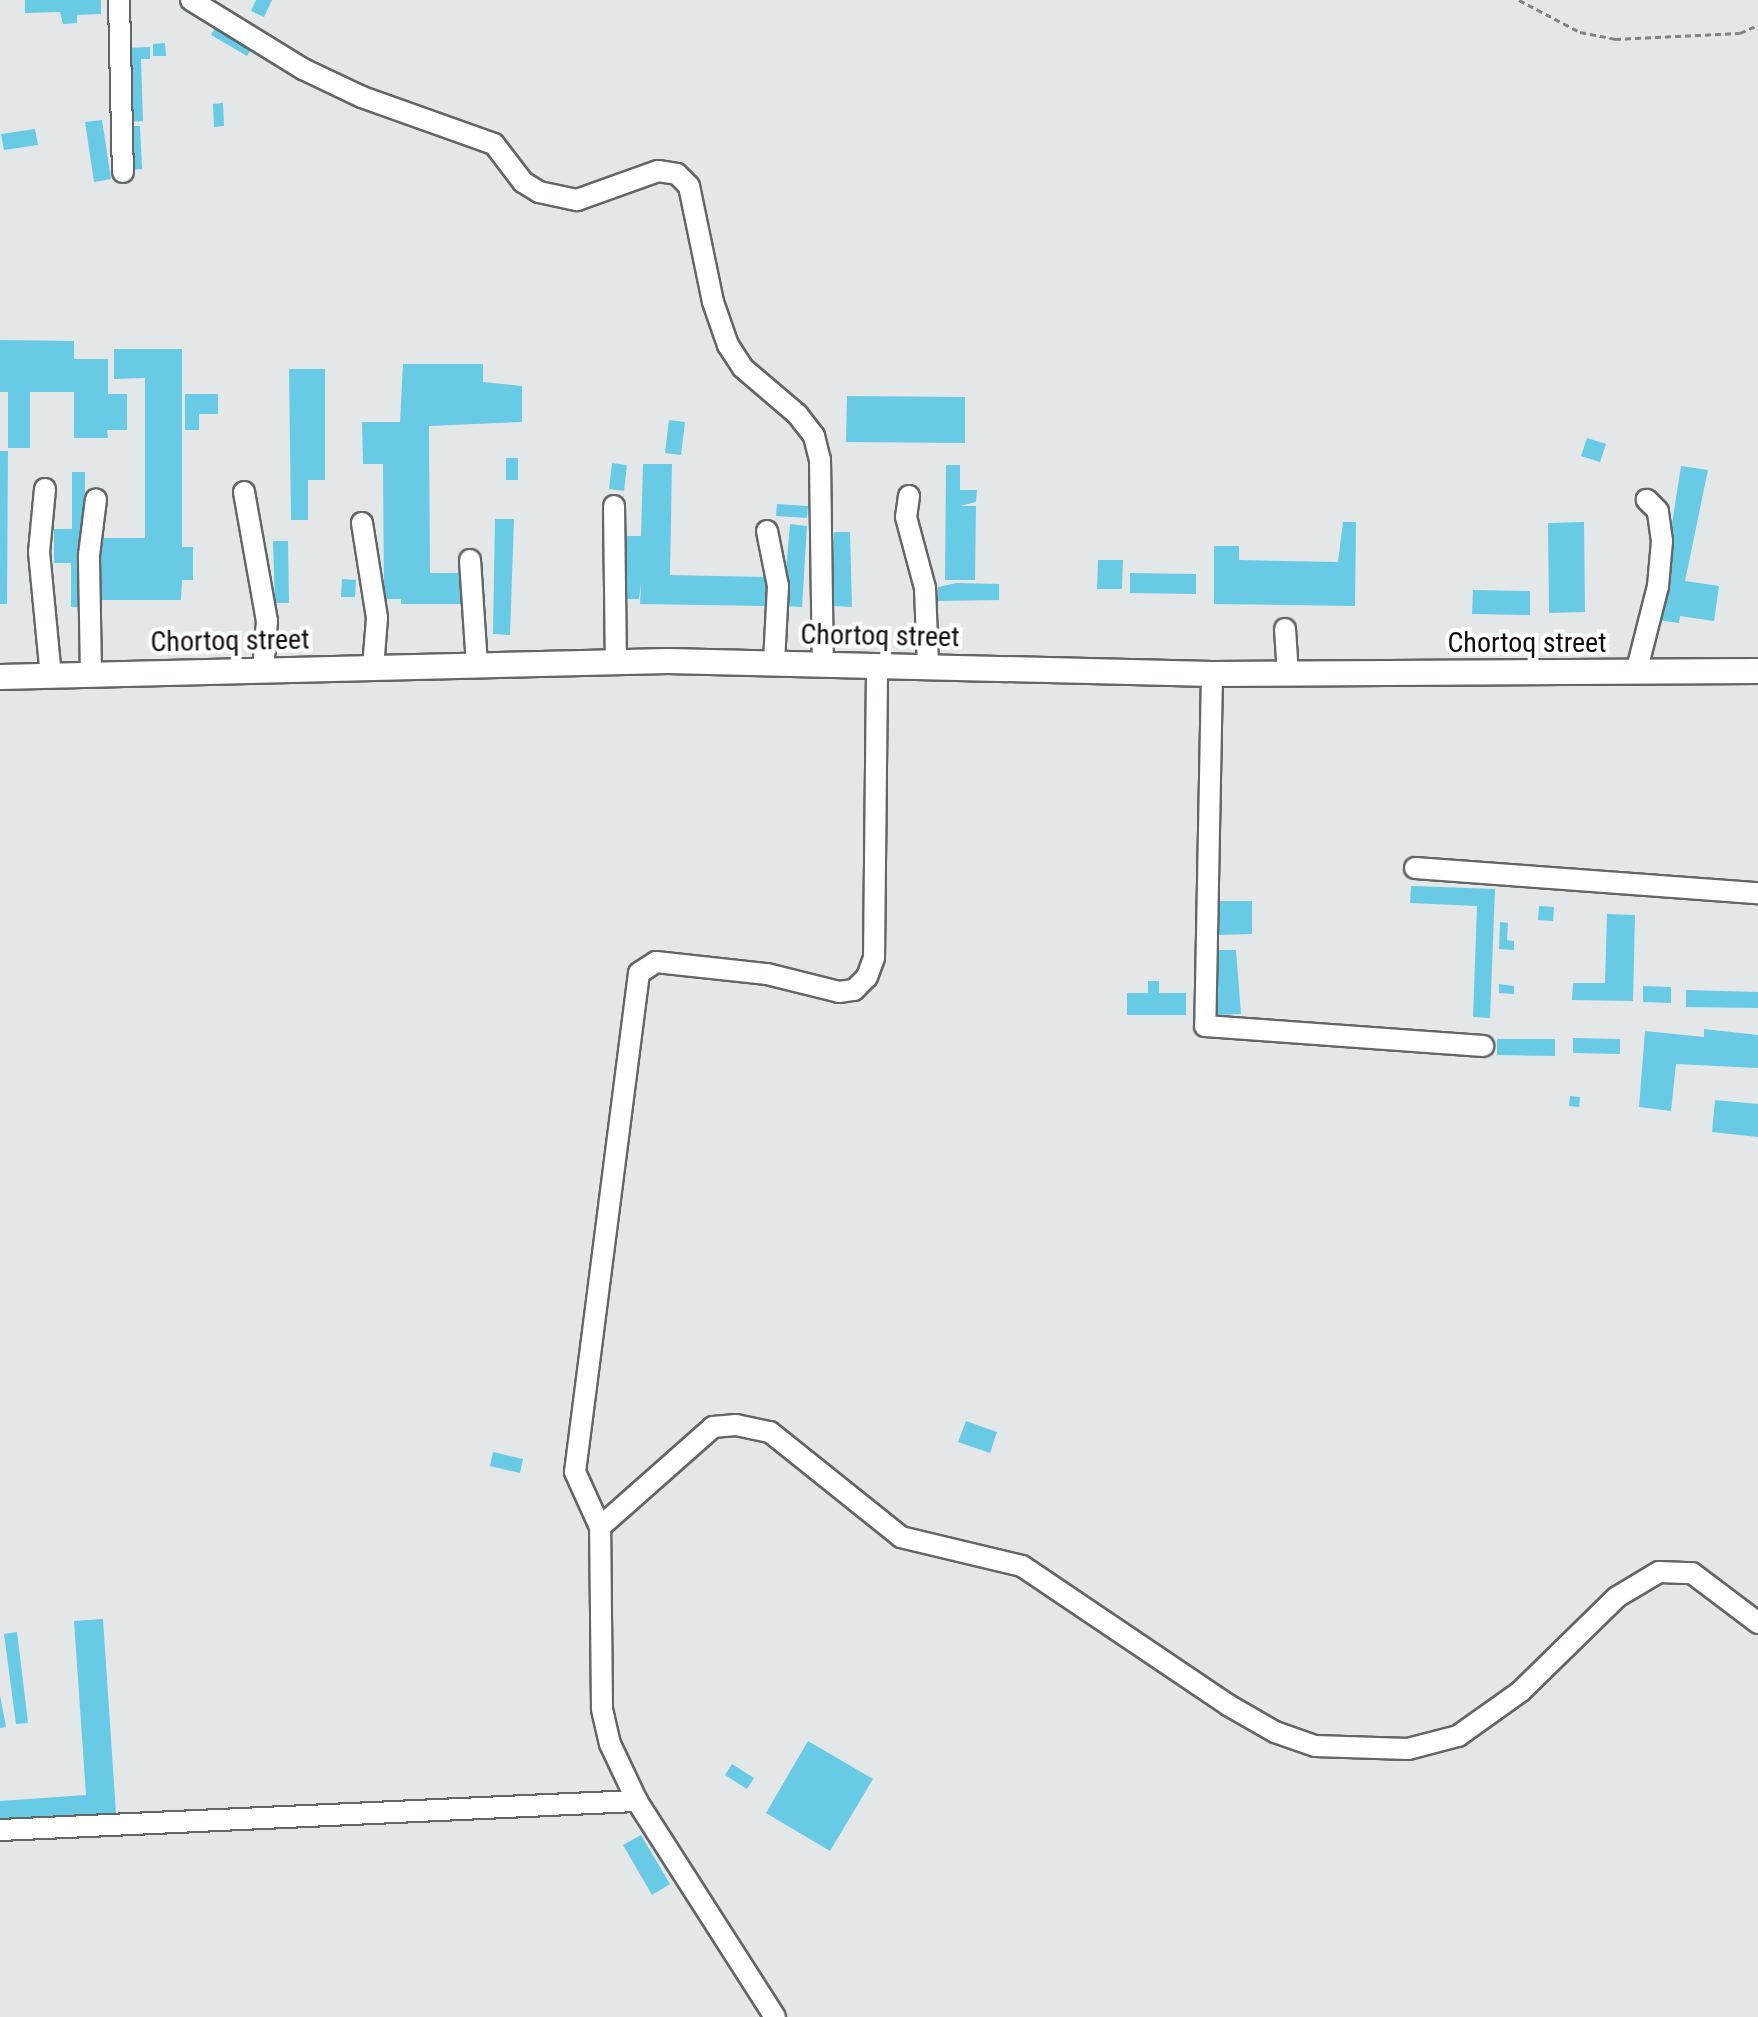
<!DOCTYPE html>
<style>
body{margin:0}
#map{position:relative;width:1758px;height:2017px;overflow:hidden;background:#e3e7e8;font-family:"Roboto Condensed",sans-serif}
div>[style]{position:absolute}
.building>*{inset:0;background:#69cae6}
.path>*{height:3px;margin-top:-1.5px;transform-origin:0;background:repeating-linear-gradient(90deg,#808384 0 6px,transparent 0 10px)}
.roads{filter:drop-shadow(2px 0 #626667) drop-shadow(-2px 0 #626667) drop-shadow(0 2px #626667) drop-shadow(0 -2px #626667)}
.minor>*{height:20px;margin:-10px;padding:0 10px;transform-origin:10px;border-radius:10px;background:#fff}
.major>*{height:24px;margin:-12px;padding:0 12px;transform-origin:12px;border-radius:12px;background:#fff}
span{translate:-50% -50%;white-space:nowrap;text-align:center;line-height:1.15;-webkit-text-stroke:8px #fff;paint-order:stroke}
.street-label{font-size:28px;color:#0e0f10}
</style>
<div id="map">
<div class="building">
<i style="clip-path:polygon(25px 0,101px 0,101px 14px,77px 15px,77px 23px,63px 24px,60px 12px,25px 13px)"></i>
<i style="clip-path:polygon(256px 0,272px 0,264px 17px,251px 11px)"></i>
<i style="clip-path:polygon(219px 21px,255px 42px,247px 56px,211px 35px)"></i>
<i style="clip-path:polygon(165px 43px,166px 56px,153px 56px,153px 44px)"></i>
<i style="clip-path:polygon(150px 47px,150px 59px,141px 59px,143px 121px,130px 122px,126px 48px)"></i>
<i style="clip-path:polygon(223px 103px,224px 126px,214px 127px,213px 104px)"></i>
<i style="clip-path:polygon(102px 120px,111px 179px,94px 182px,85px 122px)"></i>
<i style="clip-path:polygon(129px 126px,140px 126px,142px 169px,131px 170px)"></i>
<i style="clip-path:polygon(35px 129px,38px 145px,4px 150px,1px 134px)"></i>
<i style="clip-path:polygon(0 340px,74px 341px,74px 359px,108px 359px,108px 394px,127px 394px,127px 430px,107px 430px,108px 438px,74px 438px,74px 392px,30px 392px,30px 448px,8px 448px,8px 392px,0 392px)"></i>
<i style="clip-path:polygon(114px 349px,182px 349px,182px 547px,193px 547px,193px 580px,182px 580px,181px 600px,101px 600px,101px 538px,145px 538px,145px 378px,114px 379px)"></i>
<i style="clip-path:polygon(403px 364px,483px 364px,483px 382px,522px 386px,522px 422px,429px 426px,430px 573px,464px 573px,464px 604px,401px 604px,401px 599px,384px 599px,383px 464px,363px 464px,362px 422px,400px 422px)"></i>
<i style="clip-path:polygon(289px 369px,325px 369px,325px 480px,308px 480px,308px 520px,291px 520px)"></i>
<i style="clip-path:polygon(185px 394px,218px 394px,218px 414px,199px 414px,199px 430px,185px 430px)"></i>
<i style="clip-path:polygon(847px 396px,965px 397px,965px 443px,846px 442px)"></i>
<i style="clip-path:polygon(669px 420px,685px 422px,681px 455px,665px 453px)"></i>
<i style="clip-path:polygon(1587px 438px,1606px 444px,1600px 462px,1581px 456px)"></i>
<i style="clip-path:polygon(0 451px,8px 451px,7px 604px,0 604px)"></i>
<i style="clip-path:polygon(506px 458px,518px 458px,518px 480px,506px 480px)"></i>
<i style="clip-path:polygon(612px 463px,627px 465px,624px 491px,609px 489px)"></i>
<i style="clip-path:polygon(643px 464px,672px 464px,670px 575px,767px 577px,766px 606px,640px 604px,641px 583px,639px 599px,623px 599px,625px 536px,641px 536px)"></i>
<i style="clip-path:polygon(946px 465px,960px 465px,960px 490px,977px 490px,976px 502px,960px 506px,976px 506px,975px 580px,945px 580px)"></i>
<i style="clip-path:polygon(1681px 466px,1708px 470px,1685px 581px,1719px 586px,1714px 621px,1680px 616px,1679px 623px,1657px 620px)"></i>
<i style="clip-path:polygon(72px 472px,85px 472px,84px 607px,71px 607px,71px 563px,54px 563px,54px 529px,72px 529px)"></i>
<i style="clip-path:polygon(777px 504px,808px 506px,807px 518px,776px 516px)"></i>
<i style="clip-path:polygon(495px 519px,514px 519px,510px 635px,493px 634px)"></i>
<i style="clip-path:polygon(1343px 522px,1356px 522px,1355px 606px,1214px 604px,1214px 546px,1239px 546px,1239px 560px,1338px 562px)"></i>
<i style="clip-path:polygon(1584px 522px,1585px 612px,1549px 613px,1548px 523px)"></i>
<i style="clip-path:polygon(790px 524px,807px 526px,802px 607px,783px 606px)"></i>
<i style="clip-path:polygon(834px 532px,850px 532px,852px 607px,833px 606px)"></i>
<i style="clip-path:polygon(273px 541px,288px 541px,289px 603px,275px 603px)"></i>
<i style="clip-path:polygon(1098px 560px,1123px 560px,1122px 589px,1097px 589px)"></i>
<i style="clip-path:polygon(1130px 573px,1196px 574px,1196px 594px,1130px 593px)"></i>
<i style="clip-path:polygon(342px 579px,356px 580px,355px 597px,341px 597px)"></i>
<i style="clip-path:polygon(956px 583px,999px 584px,999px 600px,937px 601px,938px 587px)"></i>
<i style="clip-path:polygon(1473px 590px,1530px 591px,1530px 615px,1472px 614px)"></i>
<i style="clip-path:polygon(1411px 886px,1495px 889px,1490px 1018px,1473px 1017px,1477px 906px,1410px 903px)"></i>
<i style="clip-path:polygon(1217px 901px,1252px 901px,1252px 934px,1218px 935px)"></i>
<i style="clip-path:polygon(1539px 906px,1554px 907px,1553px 921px,1538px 920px)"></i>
<i style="clip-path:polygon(1607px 914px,1635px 915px,1633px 1001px,1572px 1000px,1573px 983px,1605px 983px)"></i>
<i style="clip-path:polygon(1500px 922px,1508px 923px,1507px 940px,1514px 941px,1514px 950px,1499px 949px)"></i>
<i style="clip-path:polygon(1215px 950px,1236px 950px,1241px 1014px,1216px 1015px)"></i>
<i style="clip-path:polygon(1148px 981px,1159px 981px,1159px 993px,1186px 993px,1186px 1015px,1127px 1015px,1127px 993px,1148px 993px)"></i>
<i style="clip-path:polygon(1499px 984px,1514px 986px,1514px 994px,1499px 993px)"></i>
<i style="clip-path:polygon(1643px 986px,1671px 987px,1671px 1003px,1643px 1002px)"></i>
<i style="clip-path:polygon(1686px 990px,1758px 992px,1758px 1008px,1686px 1007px)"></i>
<i style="clip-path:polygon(1704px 1029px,1758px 1035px,1758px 1068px,1676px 1064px,1671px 1111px,1639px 1107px,1645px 1031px,1704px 1037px)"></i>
<i style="clip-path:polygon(1573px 1038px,1620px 1039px,1620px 1054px,1573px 1053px)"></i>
<i style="clip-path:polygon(1497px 1039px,1555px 1039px,1555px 1056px,1497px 1055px)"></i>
<i style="clip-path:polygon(1570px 1096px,1580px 1097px,1579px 1107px,1569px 1106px)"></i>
<i style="clip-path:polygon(1715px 1100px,1758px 1104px,1758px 1137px,1712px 1132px)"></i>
<i style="clip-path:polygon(966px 1421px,997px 1432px,990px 1453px,958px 1442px)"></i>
<i style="clip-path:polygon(493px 1452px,523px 1459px,520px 1473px,490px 1466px)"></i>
<i style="clip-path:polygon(103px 1619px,116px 1813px,0 1820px,0 1801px,86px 1795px,74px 1621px)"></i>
<i style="clip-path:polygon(17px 1632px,28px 1723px,16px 1724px,4px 1634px)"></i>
<i style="clip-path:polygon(0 1695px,6px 1727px,0 1728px)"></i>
<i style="clip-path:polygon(808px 1741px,873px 1779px,830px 1851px,766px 1813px)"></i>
<i style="clip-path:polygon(732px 1764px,754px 1778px,747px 1789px,725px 1775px)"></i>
<i style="clip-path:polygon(641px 1835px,670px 1884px,652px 1895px,623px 1845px)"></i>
</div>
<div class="path">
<i style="left:1519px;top:0;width:69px;rotate:27.7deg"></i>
<i style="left:1580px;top:32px;width:36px;rotate:11deg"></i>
<i style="left:1615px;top:39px;width:125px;rotate:-2.7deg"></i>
<i style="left:1740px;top:33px;width:20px;rotate:-24deg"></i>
</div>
<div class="roads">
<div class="minor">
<i style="left:119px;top:0;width:172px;rotate:88.7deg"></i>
<i style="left:191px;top:0;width:132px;rotate:31.6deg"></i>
<i style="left:303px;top:69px;width:65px;rotate:25.4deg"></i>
<i style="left:362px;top:97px;width:140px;rotate:19.6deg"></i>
<i style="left:494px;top:144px;width:48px;rotate:52.7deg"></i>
<i style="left:523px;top:182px;width:19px;rotate:32deg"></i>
<i style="left:539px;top:192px;width:39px;rotate:12deg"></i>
<i style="left:577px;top:200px;width:86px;rotate:-19.7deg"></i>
<i style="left:658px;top:171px;width:19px;rotate:9deg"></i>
<i style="left:677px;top:174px;width:17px;rotate:45deg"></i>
<i style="left:689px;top:186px;width:118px;rotate:78.3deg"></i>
<i style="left:713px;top:302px;width:46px;rotate:70.8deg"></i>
<i style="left:728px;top:345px;width:27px;rotate:57deg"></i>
<i style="left:743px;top:368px;width:71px;rotate:40.4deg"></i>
<i style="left:797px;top:414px;width:28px;rotate:52deg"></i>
<i style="left:814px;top:436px;width:25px;rotate:76deg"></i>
<i style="left:820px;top:460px;width:204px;rotate:89.2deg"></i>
<i style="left:45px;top:489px;width:63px;rotate:95.4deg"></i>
<i style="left:39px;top:552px;width:125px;rotate:84.5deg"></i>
<i style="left:244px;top:492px;width:131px;rotate:79.9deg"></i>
<i style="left:267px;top:621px;width:50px;rotate:94.6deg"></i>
<i style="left:909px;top:496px;width:21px;rotate:98deg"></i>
<i style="left:906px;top:517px;width:73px;rotate:75deg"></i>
<i style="left:925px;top:588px;width:79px;rotate:87.8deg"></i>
<i style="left:614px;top:506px;width:156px;rotate:89.3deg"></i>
<i style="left:362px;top:523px;width:96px;rotate:81deg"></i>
<i style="left:377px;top:618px;width:50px;rotate:94.6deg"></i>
<i style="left:767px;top:531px;width:56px;rotate:78.7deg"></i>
<i style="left:778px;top:586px;width:77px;rotate:93deg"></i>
<i style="left:470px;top:560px;width:105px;rotate:86.2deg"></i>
<i style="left:1285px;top:629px;width:45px;rotate:86.2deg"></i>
<i style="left:1636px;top:673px;width:90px;rotate:-75.8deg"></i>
<i style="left:1658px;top:586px;width:45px;rotate:-84.9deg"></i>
<i style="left:1662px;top:541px;width:30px;rotate:-98deg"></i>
<i style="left:1658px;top:511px;width:16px;rotate:-135deg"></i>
<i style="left:1212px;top:674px;width:352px;rotate:91.1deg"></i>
<i style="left:1205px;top:1026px;width:279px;rotate:4.1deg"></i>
<i style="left:91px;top:675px;width:120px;rotate:-91deg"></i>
<i style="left:89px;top:555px;width:56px;rotate:-82.9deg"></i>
<i style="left:1415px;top:868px;width:344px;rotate:4.2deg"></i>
<i style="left:600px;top:1527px;width:60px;rotate:-114.4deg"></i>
<i style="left:575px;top:1472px;width:503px;rotate:-82.69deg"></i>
<i style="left:639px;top:973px;width:20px;rotate:-33deg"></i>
<i style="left:656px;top:962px;width:112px;rotate:6.2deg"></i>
<i style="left:767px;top:974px;width:74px;rotate:14deg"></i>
<i style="left:839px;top:992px;width:15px;rotate:-8deg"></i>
<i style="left:854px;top:990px;width:18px;rotate:-45deg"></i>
<i style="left:867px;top:977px;width:20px;rotate:-70deg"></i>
<i style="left:874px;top:958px;width:292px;rotate:-89.4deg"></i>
<i style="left:0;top:1830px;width:638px;rotate:-2.61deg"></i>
<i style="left:775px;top:2017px;width:256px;rotate:-122.6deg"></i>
<i style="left:637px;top:1801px;width:63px;rotate:-115.3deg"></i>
<i style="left:610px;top:1744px;width:37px;rotate:-103deg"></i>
<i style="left:602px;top:1708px;width:181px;rotate:-90.6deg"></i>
<i style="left:600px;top:1527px;width:151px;rotate:-41.5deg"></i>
<i style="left:713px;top:1427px;width:23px;rotate:-5deg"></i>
<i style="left:736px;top:1425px;width:35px;rotate:12deg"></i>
<i style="left:770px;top:1432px;width:168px;rotate:38.7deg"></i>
<i style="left:901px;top:1537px;width:124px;rotate:13.5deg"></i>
<i style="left:1022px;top:1566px;width:249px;rotate:34deg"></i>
<i style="left:1228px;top:1705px;width:54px;rotate:29.9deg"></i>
<i style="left:1275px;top:1732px;width:42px;rotate:19.3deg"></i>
<i style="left:1315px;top:1746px;width:93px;rotate:1.8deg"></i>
<i style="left:1408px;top:1749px;width:52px;rotate:-14.6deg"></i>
<i style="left:1458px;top:1736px;width:77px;rotate:-35.5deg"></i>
<i style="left:1521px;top:1691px;width:134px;rotate:-44.4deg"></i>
<i style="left:1617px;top:1597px;width:49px;rotate:-30.8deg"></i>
<i style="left:1659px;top:1572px;width:33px;rotate:2deg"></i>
<i style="left:1692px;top:1573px;width:83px;rotate:37.1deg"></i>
</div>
<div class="major">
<i style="left:0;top:677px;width:668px;rotate:-1.37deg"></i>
<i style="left:668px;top:661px;width:544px;rotate:1.37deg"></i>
<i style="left:1212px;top:674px;width:546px;rotate:-0.31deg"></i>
</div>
</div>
<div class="street-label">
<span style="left:880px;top:636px;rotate:1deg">Chortoq street</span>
<span style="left:230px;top:641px;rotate:-1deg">Chortoq street</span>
<span style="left:1527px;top:643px">Chortoq street</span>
</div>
</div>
